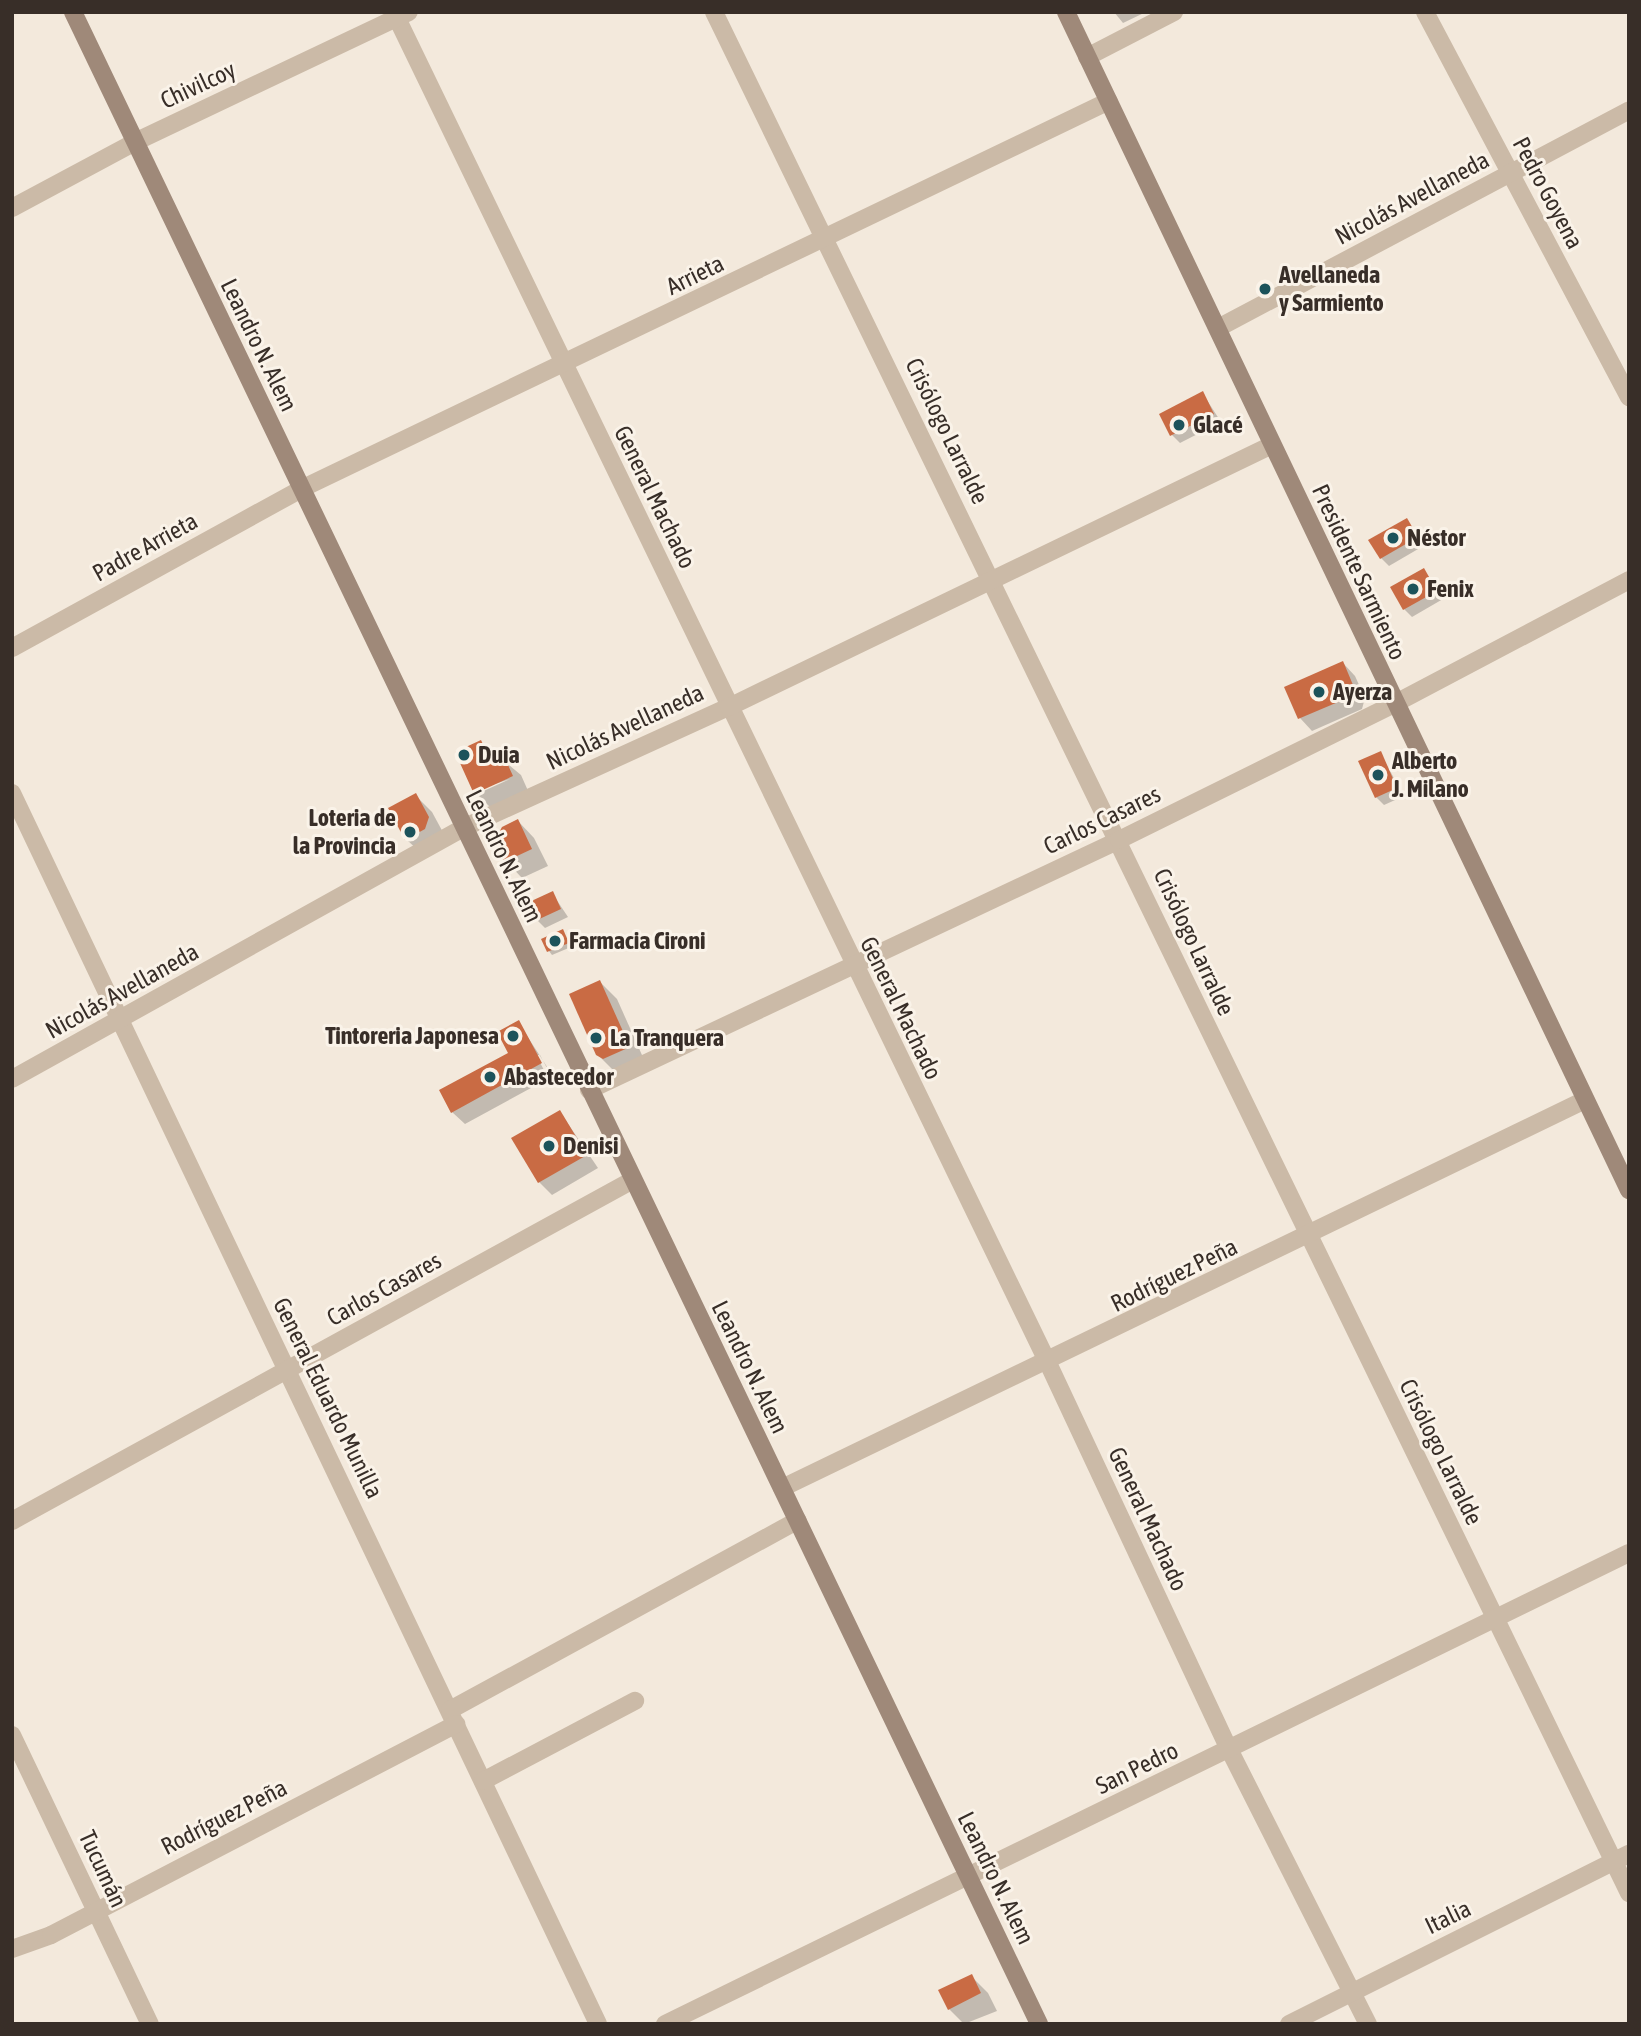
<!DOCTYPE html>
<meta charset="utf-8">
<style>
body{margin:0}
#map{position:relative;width:1641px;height:2036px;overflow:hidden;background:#f3e9dc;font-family:"Asap Condensed",sans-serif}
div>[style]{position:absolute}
.shadow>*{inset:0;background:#0003}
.building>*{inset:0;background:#c96b44}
.street>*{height:18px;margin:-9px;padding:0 9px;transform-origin:9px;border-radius:9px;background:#cbbaa7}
.secondary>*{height:18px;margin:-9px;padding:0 9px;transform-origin:9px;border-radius:9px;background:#9f8979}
.dots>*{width:19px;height:19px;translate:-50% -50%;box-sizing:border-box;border:4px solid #faf3e9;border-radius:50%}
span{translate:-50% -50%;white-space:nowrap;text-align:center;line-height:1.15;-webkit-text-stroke:6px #faf3e9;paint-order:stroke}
.street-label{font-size:24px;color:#382e28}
.poi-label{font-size:24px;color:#382e28;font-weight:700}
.left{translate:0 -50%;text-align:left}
.right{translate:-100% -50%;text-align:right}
.frame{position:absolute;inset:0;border:14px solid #382e28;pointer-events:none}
</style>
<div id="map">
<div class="shadow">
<i style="clip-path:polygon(1114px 12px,1146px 12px,1123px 23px)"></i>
<i style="clip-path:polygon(1203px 394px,1221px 422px,1180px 443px,1172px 435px)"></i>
<i style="clip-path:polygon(1406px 520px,1425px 545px,1389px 566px,1381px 558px)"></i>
<i style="clip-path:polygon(1424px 570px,1443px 599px,1412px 617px,1404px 609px)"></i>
<i style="clip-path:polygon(1343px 663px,1355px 676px,1365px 698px,1362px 709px,1312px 731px,1300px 718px)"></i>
<i style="clip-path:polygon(481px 742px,521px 775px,529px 793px,492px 809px,477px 794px,510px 779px,474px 791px)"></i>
<i style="clip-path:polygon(1380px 753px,1404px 796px,1384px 805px,1376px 797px)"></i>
<i style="clip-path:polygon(415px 795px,432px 812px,445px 836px,423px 855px,406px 839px)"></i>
<i style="clip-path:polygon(518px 821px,534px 838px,548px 866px,522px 878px,506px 861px)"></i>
<i style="clip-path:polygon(552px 893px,568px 917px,545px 928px,537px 920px)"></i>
<i style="clip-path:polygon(562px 931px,571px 947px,552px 955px,549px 951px)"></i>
<i style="clip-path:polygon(600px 982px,617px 999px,646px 1064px,615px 1072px,597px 1054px)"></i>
<i style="clip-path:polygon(evenodd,518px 1022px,553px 1076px,465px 1124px,452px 1112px,511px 1053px,518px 1022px,536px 1055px,540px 1055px,548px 1070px,545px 1072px,536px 1055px)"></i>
<i style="clip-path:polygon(560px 1112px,598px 1168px,552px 1195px,539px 1182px)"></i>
<i style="clip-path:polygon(971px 1976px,988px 1993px,997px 2011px,964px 2024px,949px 2009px)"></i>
</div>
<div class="building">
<i style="clip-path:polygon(1203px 391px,1214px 414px,1170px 436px,1159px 414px)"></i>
<i style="clip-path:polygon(1407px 518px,1418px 537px,1380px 559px,1368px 540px)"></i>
<i style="clip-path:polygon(1424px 568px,1437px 591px,1403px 610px,1390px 587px)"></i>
<i style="clip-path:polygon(1343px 661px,1353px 685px,1350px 697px,1298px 719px,1284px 687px)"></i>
<i style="clip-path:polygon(481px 740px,491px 762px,504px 756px,513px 776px,474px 794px,455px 752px)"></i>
<i style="clip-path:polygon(1381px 751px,1397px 788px,1375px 798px,1358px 761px)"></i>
<i style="clip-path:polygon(416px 793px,429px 817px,425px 829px,405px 840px,388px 808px)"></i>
<i style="clip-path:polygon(518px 819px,532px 849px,504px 862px,494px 842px,502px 827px)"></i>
<i style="clip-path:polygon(553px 891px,561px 909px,535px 921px,527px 903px)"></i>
<i style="clip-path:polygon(563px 929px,569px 943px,547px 952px,541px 939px)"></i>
<i style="clip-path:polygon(600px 980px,630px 1047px,603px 1059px,596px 1055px,569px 994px)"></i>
<i style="clip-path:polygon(519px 1020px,542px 1063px,451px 1113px,439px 1090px,508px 1053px,497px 1032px)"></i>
<i style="clip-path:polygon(560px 1110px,587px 1155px,538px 1183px,511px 1138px)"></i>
<i style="clip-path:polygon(972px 1974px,981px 1993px,948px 2010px,938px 1990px)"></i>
</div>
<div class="street">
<i style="left:394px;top:12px;width:1501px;rotate:64.17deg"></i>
<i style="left:1048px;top:1363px;width:429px;rotate:64.9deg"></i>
<i style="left:1230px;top:1751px;width:306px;rotate:63.2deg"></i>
<i style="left:714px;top:12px;width:2092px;rotate:64.06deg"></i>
<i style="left:1425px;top:12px;width:436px;rotate:62.1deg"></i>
<i style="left:1087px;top:57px;width:98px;rotate:-27.3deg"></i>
<i style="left:12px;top:208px;width:140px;rotate:-28.2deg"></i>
<i style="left:135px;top:142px;width:303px;rotate:-25.4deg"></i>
<i style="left:1218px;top:328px;width:465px;rotate:-27.9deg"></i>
<i style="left:12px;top:648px;width:330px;rotate:-28.8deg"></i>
<i style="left:301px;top:489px;width:896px;rotate:-25.65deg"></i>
<i style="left:12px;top:793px;width:1363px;rotate:64.54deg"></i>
<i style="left:12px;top:1079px;width:516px;rotate:-29.1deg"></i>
<i style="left:463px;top:828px;width:292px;rotate:-24.5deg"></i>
<i style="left:729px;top:707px;width:603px;rotate:-25.76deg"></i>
<i style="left:589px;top:1090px;width:586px;rotate:-25.25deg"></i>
<i style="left:1119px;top:840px;width:307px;rotate:-26.3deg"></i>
<i style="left:1394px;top:704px;width:266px;rotate:-27.8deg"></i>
<i style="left:782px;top:1488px;width:892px;rotate:-25.79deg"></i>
<i style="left:12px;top:1521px;width:706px;rotate:-28.78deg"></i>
<i style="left:450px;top:1710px;width:396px;rotate:-28.6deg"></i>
<i style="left:12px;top:1735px;width:320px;rotate:64.5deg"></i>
<i style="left:483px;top:1781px;width:172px;rotate:-27.8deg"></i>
<i style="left:12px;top:1949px;width:41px;rotate:-19.7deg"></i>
<i style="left:51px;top:1935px;width:457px;rotate:-27.5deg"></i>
<i style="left:665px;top:2024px;width:1073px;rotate:-26.04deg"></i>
<i style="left:1289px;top:2024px;width:380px;rotate:-26.6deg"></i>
</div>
<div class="secondary">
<i style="left:73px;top:12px;width:2232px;rotate:64.35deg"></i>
<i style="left:1066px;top:12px;width:1306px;rotate:64.46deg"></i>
</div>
<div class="dots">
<i style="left:1265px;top:289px;background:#1c535b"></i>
<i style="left:1179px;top:425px;background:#1c535b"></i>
<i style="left:1393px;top:538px;background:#1c535b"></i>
<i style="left:1413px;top:589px;background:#1c535b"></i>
<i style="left:1319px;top:692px;background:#1c535b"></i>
<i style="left:464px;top:755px;background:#1c535b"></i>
<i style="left:1378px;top:775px;background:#1c535b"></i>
<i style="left:410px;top:832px;background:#1c535b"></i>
<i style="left:555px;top:941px;background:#1c535b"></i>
<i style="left:513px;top:1036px;background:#1c535b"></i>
<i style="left:596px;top:1038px;background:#1c535b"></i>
<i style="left:490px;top:1077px;background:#1c535b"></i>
<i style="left:549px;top:1146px;background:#1c535b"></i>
</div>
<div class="street-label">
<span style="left:198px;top:85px;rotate:-25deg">Chivilcoy</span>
<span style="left:1548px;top:193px;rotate:62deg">Pedro Goyena</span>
<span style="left:1412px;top:198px;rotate:-28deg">Nicolás Avellaneda</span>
<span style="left:695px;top:275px;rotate:-26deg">Arrieta</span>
<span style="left:259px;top:345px;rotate:64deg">Leandro N. Alem</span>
<span style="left:947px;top:431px;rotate:64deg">Crisólogo Larralde</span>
<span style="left:655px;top:497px;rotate:64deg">General Machado</span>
<span style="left:145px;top:547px;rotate:-29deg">Padre Arrieta</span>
<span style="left:1359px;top:572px;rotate:65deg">Presidente Sarmiento</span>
<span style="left:625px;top:727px;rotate:-25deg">Nicolás Avellaneda</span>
<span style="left:1102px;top:820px;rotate:-26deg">Carlos Casares</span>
<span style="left:504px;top:856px;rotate:64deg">Leandro N. Alem</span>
<span style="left:1194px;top:942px;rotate:65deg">Crisólogo Larralde</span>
<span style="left:122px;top:991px;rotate:-29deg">Nicolás Avellaneda</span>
<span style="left:901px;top:1008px;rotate:64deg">General Machado</span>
<span style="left:1174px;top:1275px;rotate:-26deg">Rodríguez Peña</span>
<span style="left:384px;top:1289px;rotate:-29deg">Carlos Casares</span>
<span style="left:750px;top:1367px;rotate:64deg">Leandro N. Alem</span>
<span style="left:328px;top:1398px;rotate:64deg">General Eduardo Munilla</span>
<span style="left:1441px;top:1452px;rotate:64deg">Crisólogo Larralde</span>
<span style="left:1148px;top:1519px;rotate:65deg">General Machado</span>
<span style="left:1137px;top:1768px;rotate:-26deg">San Pedro</span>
<span style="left:224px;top:1817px;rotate:-27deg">Rodríguez Peña</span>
<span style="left:103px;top:1869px;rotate:65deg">Tucumán</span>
<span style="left:996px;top:1878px;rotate:64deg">Leandro N. Alem</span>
<span style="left:1448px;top:1917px;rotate:-26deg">Italia</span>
</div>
<div class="poi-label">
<span class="left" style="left:1279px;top:289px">Avellaneda<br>y Sarmiento</span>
<span class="left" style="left:1193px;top:425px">Glacé</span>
<span class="left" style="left:1407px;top:538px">Néstor</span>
<span class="left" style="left:1427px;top:589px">Fenix</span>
<span class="left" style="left:1333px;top:692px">Ayerza</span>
<span class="left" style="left:478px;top:755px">Duia</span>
<span class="left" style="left:1392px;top:775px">Alberto<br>J. Milano</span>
<span class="right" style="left:396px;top:832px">Loteria de<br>la Provincia</span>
<span class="left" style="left:569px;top:941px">Farmacia Cironi</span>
<span class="right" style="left:499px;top:1036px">Tintoreria Japonesa</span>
<span class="left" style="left:610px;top:1038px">La Tranquera</span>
<span class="left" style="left:504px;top:1077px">Abastecedor</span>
<span class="left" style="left:563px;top:1146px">Denisi</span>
</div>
<div class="frame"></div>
</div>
